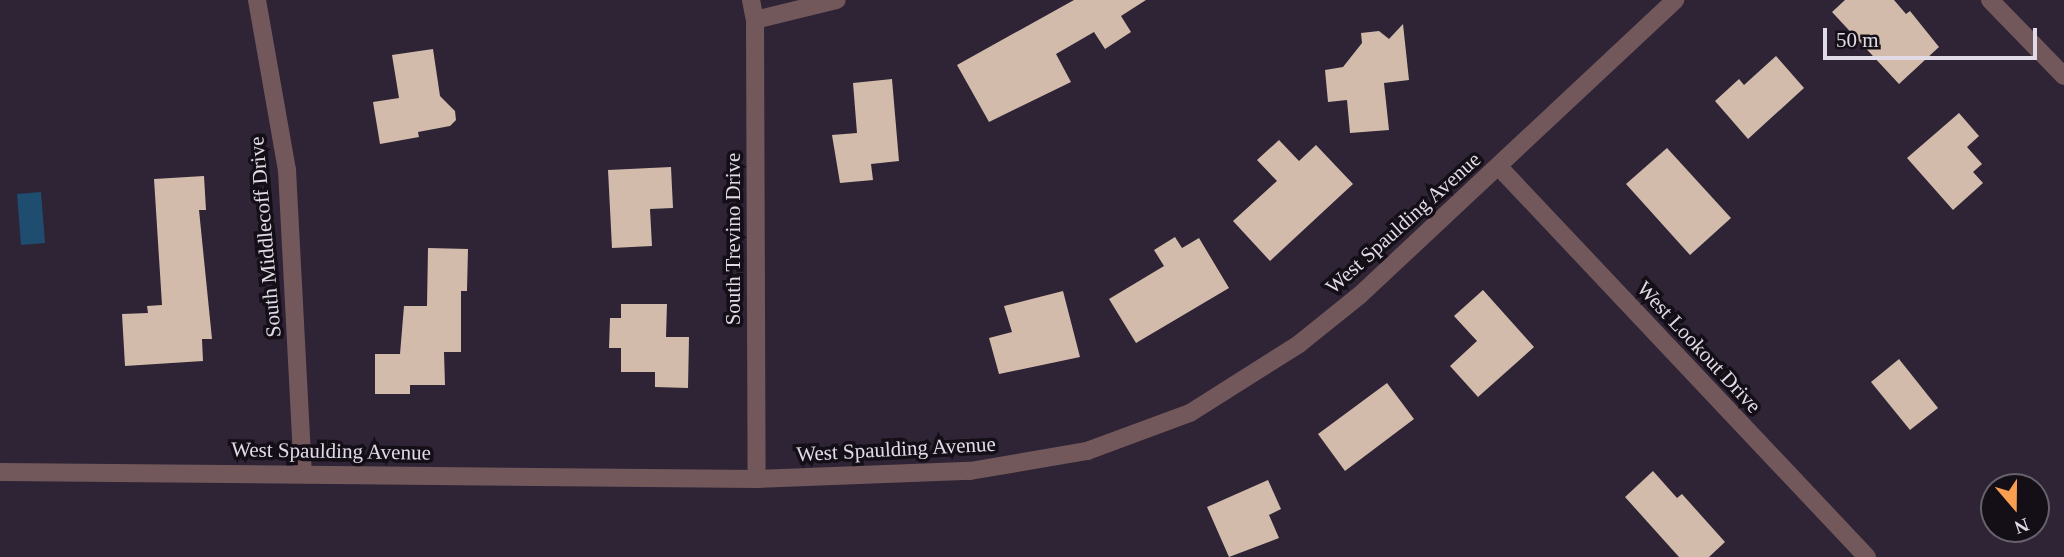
<!DOCTYPE html>
<style>
body{margin:0}
#map{position:relative;width:2064px;height:557px;overflow:hidden;background:#2e2436;font-family:"Times New Roman",serif}
div>[style]{position:absolute}
.water>*{inset:0;background:#1e4d70}
.building>*{inset:0;background:#d2bbaa}
.minor>*{height:18px;margin:-9px;padding:0 9px;transform-origin:9px;border-radius:9px;background:#72585a}
span{translate:-50% -50%;white-space:nowrap;text-align:center;line-height:1.15;-webkit-text-stroke:7px #140f17;paint-order:stroke}
.street-label{font-size:21px;color:#e1dbe7}
.north{position:absolute;left:1980px;top:473px;width:70px;height:70px;box-sizing:border-box;background:#140f17;border:2px solid #66616a;border-radius:50%;rotate:160deg;font-size:19px;font-weight:700;line-height:28px;text-align:center;color:#e1dbe7}
.north::after{content:'';display:block;margin:auto;width:24px;height:32px;background:#fa9f4f;clip-path:polygon(50% 0,100% 100%,50% 72%,0 100%)}
.scale{position:absolute;left:1823px;top:28px;width:214px;height:32px;box-sizing:border-box;border:4px solid #e1dbe7;border-top:0;padding-left:9px;font-size:21px;line-height:24px;white-space:nowrap;color:#e1dbe7;-webkit-text-stroke:5px #140f17;paint-order:stroke}
</style>
<div id="map">
<div class="water">
<i style="clip-path:polygon(41px 192px,45px 243px,21px 245px,17px 194px)"></i>
</div>
<div class="building">
<i style="clip-path:polygon(1074px 0,1146px 0,1121px 16px,1131px 32px,1105px 49px,1094px 32px,1056px 54px,1071px 82px,989px 122px,957px 65px)"></i>
<i style="clip-path:polygon(1845px 0,1894px 0,1906px 14px,1910px 11px,1939px 47px,1899px 84px,1832px 12px)"></i>
<i style="clip-path:polygon(1403px 24px,1409px 80px,1384px 83px,1389px 130px,1350px 133px,1347px 100px,1328px 102px,1325px 70px,1343px 67px,1362px 43px,1361px 33px,1379px 31px,1389px 39px)"></i>
<i style="clip-path:polygon(433px 49px,440px 96px,455px 111px,456px 120px,450px 126px,418px 132px,419px 137px,380px 144px,373px 102px,399px 98px,392px 55px)"></i>
<i style="clip-path:polygon(1776px 56px,1804px 88px,1748px 139px,1715px 101px,1739px 79px,1744px 85px)"></i>
<i style="clip-path:polygon(892px 79px,899px 161px,871px 164px,873px 180px,840px 183px,832px 135px,857px 133px,853px 83px)"></i>
<i style="clip-path:polygon(1959px 113px,1979px 136px,1967px 147px,1982px 164px,1973px 172px,1983px 183px,1953px 210px,1907px 158px)"></i>
<i style="clip-path:polygon(1279px 140px,1299px 161px,1316px 145px,1353px 184px,1270px 261px,1233px 221px,1277px 181px,1257px 160px)"></i>
<i style="clip-path:polygon(1667px 148px,1731px 218px,1690px 255px,1626px 184px)"></i>
<i style="clip-path:polygon(671px 167px,673px 208px,650px 209px,652px 246px,612px 248px,608px 170px)"></i>
<i style="clip-path:polygon(204px 176px,206px 210px,199px 210px,212px 339px,202px 339px,203px 361px,125px 366px,122px 314px,148px 313px,147px 306px,162px 305px,154px 179px)"></i>
<i style="clip-path:polygon(1175px 237px,1182px 248px,1199px 238px,1229px 288px,1136px 343px,1109px 299px,1164px 266px,1154px 250px)"></i>
<i style="clip-path:polygon(428px 248px,468px 249px,467px 291px,461px 291px,461px 352px,444px 352px,445px 385px,410px 385px,410px 394px,375px 394px,375px 354px,400px 354px,404px 306px,427px 306px)"></i>
<i style="clip-path:polygon(1483px 290px,1534px 347px,1478px 397px,1450px 366px,1477px 341px,1454px 316px)"></i>
<i style="clip-path:polygon(1063px 291px,1080px 357px,999px 374px,989px 338px,1012px 332px,1004px 306px)"></i>
<i style="clip-path:polygon(621px 304px,667px 304px,666px 337px,689px 337px,688px 388px,655px 387px,655px 372px,621px 372px,621px 348px,609px 348px,610px 318px,621px 318px)"></i>
<i style="clip-path:polygon(1899px 359px,1938px 408px,1910px 430px,1871px 382px)"></i>
<i style="clip-path:polygon(1387px 383px,1414px 419px,1345px 471px,1318px 434px)"></i>
<i style="clip-path:polygon(1653px 471px,1677px 498px,1682px 494px,1725px 542px,1709px 557px,1679px 557px,1625px 497px)"></i>
<i style="clip-path:polygon(1268px 480px,1281px 509px,1269px 515px,1279px 538px,1229px 557px,1207px 507px)"></i>
</div>
<div class="minor">
<i style="left:257px;top:0;width:173px;rotate:80deg"></i>
<i style="left:287px;top:170px;width:303px;rotate:87deg"></i>
<i style="left:751px;top:0;width:20px;rotate:79deg"></i>
<i style="left:755px;top:20px;width:459px;rotate:89.8deg"></i>
<i style="left:1990px;top:0;width:106px;rotate:45.8deg"></i>
<i style="left:755px;top:20px;width:84px;rotate:-13.7deg"></i>
<i style="left:1499px;top:167px;width:536px;rotate:46.66deg"></i>
<i style="left:0;top:472px;width:757px;rotate:0.53deg"></i>
<i style="left:757px;top:479px;width:213px;rotate:-2.2deg"></i>
<i style="left:970px;top:471px;width:119px;rotate:-9.7deg"></i>
<i style="left:1087px;top:451px;width:110px;rotate:-20.3deg"></i>
<i style="left:1190px;top:413px;width:129px;rotate:-32.3deg"></i>
<i style="left:1299px;top:344px;width:78px;rotate:-38.8deg"></i>
<i style="left:1360px;top:295px;width:432px;rotate:-43.1deg"></i>
</div>
<div class="street-label">
<span style="left:1403px;top:223px;rotate:-42deg">West Spaulding Avenue</span>
<span style="left:265px;top:237px;rotate:-95deg">South Middlecoff Drive</span>
<span style="left:733px;top:239px;rotate:-90deg">South Trevino Drive</span>
<span style="left:1699px;top:347px;rotate:47deg">West Lookout Drive</span>
<span style="left:896px;top:449px;rotate:-3deg">West Spaulding Avenue</span>
<span style="left:331px;top:451px;rotate:1deg">West Spaulding Avenue</span>
</div>
<div class="north">N</div>
<div class="scale">50 m</div>
</div>
